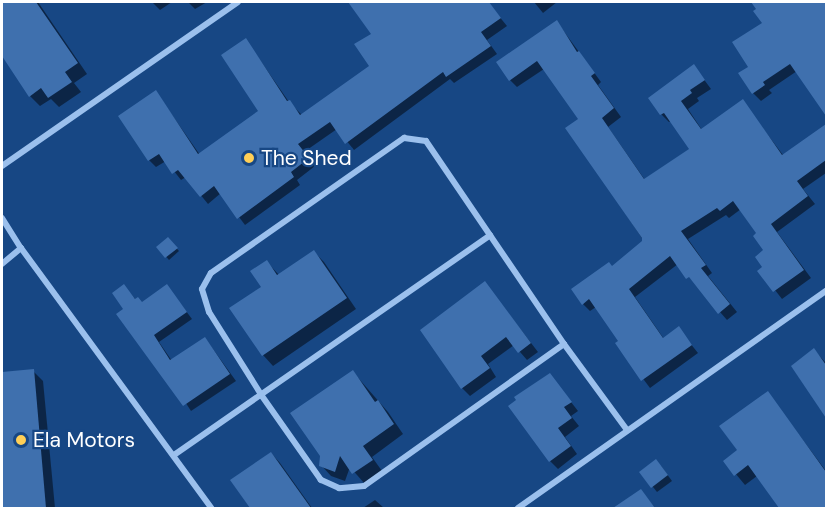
<!DOCTYPE html>
<style>
body{margin:0}
#map{position:relative;width:828px;height:510px;overflow:hidden;background:#174784;font-family:"DM Sans",sans-serif}
div>[style]{position:absolute}
.shadow>*{inset:0;background:#0007}
.building>*{inset:0;background:#3f70ae}
.street>*{height:6px;margin:-3px;padding:0 3px;transform-origin:3px;border-radius:3px;background:#9bc0ed}
.dots>*{width:16px;height:16px;translate:-50% -50%;box-sizing:border-box;border:3px solid #174784;border-radius:50%}
span{translate:-50% -50%;white-space:nowrap;text-align:center;line-height:1.15;-webkit-text-stroke:4.5px #174784;paint-order:stroke}
.poi-label{font-size:21px;color:#fff}
.left{translate:0 -50%;text-align:left}
.frame{position:absolute;inset:0;border:3px solid #fff;pointer-events:none}
</style>
<div id="map">
<div class="shadow">
<i style="clip-path:polygon(2px 2px,38px 2px,87px 74px,74px 83px,81px 92px,59px 107px,51px 99px,40px 106px,30px 96px,2px 53px)"></i>
<i style="clip-path:polygon(152px 2px,172px 2px,160px 10px)"></i>
<i style="clip-path:polygon(188px 2px,207px 2px,195px 9px)"></i>
<i style="clip-path:polygon(352px 2px,461px 2px,472px 17px,489px 4px,507px 26px,487px 40px,497px 54px,454px 83px,450px 79px,354px 150px,337px 129px,304px 152px,315px 166px,297px 180px,300px 185px,245px 225px,221px 193px,208px 204px,186px 177px,181px 180px,166px 161px,156px 167px,149px 160px,156px 92px,200px 155px,260px 111px,246px 40px,289px 102px,302px 115px,371px 67px,373px 34px)"></i>
<i style="clip-path:polygon(534px 2px,557px 2px,543px 13px)"></i>
<i style="clip-path:polygon(753px 2px,826px 2px,826px 113px,797px 71px,769px 90px,772px 93px,761px 101px,753px 93px,750px 67px,764px 24px)"></i>
<i style="clip-path:polygon(557px 22px,601px 82px,598px 85px,621px 117px,608px 127px,645px 180px,691px 149px,671px 121px,669px 122px,662px 115px,650px 99px,694px 66px,711px 89px,697px 98px,699px 101px,688px 109px,702px 130px,742px 101px,783px 155px,826px 126px,826px 173px,803px 189px,815px 204px,777px 232px,811px 278px,782px 299px,760px 271px,764px 267px,765px 251px,758px 234px,741px 209px,729px 218px,726px 215px,688px 239px,712px 273px,708px 276px,737px 312px,727px 320px,678px 264px,635px 297px,664px 339px,678px 328px,698px 353px,650px 388px,617px 344px,620px 341px,596px 307px,590px 311px,583px 304px,612px 267px,644px 241px,568px 128px,580px 120px,544px 69px,517px 87px,510px 80px)"></i>
<i style="clip-path:polygon(168px 239px,179px 251px,169px 260px,158px 247px)"></i>
<i style="clip-path:polygon(314px 252px,324px 262px,356px 309px,273px 366px,263px 355px,231px 309px,263px 287px,267px 262px,279px 275px)"></i>
<i style="clip-path:polygon(485px 283px,538px 352px,527px 360px,514px 345px,488px 364px,496px 377px,470px 396px,462px 388px)"></i>
<i style="clip-path:polygon(124px 286px,136px 300px,143px 303px,167px 286px,192px 319px,159px 342px,172px 361px,205px 338px,236px 381px,191px 411px,125px 309px)"></i>
<i style="clip-path:polygon(814px 350px,826px 363px,826px 413px,793px 366px)"></i>
<i style="clip-path:polygon(33px 371px,43px 381px,55px 508px,2px 508px,2px 373px)"></i>
<i style="clip-path:polygon(353px 372px,388px 412px,403px 434px,372px 457px,382px 471px,364px 483px,350px 467px,345px 481px,331px 476px,321px 465px)"></i>
<i style="clip-path:polygon(550px 375px,578px 411px,571px 416px,579px 426px,565px 437px,577px 454px,558px 469px,550px 461px,518px 401px)"></i>
<i style="clip-path:polygon(767px 392px,826px 471px,826px 508px,781px 508px,757px 476px,745px 485px,725px 461px,739px 451px)"></i>
<i style="clip-path:polygon(271px 453px,280px 463px,312px 508px,252px 508px,232px 480px)"></i>
<i style="clip-path:polygon(661px 466px,672px 481px,657px 492px,641px 472px)"></i>
<i style="clip-path:polygon(641px 491px,655px 508px,615px 508px)"></i>
<i style="clip-path:polygon(375px 500px,384px 508px,363px 508px)"></i>
</div>
<div class="building">
<i style="clip-path:polygon(2px 2px,36px 2px,78px 63px,65px 72px,72px 82px,48px 98px,41px 88px,29px 97px,2px 56px)"></i>
<i style="clip-path:polygon(348px 2px,489px 2px,501px 18px,481px 32px,491px 46px,446px 77px,443px 72px,345px 144px,330px 122px,298px 144px,309px 158px,291px 172px,294px 177px,237px 219px,214px 186px,200px 197px,178px 170px,172px 174px,159px 154px,148px 161px,118px 116px,156px 90px,198px 154px,258px 111px,221px 55px,246px 38px,287px 101px,290px 100px,300px 115px,369px 66px,354px 44px,371px 34px)"></i>
<i style="clip-path:polygon(751px 2px,826px 2px,826px 116px,790px 64px,763px 82px,765px 85px,752px 94px,738px 73px,748px 67px,732px 42px,762px 23px,753px 11px,756px 9px)"></i>
<i style="clip-path:polygon(557px 20px,577px 52px,579px 51px,595px 73px,591px 76px,614px 108px,602px 118px,644px 179px,689px 149px,664px 113px,660px 115px,648px 98px,694px 64px,705px 80px,690px 90px,692px 93px,681px 101px,701px 129px,743px 99px,782px 155px,826px 124px,826px 160px,797px 181px,808px 196px,771px 224px,804px 270px,773px 292px,757px 271px,762px 267px,755px 257px,763px 250px,753px 236px,756px 233px,733px 201px,720px 211px,717px 208px,681px 231px,706px 265px,701px 268px,730px 304px,718px 314px,689px 277px,686px 279px,670px 256px,629px 289px,663px 338px,679px 326px,692px 345px,641px 381px,615px 343px,618px 341px,589px 299px,582px 305px,571px 289px,609px 262px,612px 266px,642px 241px,642px 238px,565px 128px,578px 119px,537px 61px,509px 81px,496px 62px)"></i>
<i style="clip-path:polygon(168px 237px,178px 248px,165px 258px,156px 247px)"></i>
<i style="clip-path:polygon(314px 250px,347px 298px,262px 356px,229px 308px,261px 287px,250px 271px,267px 260px,277px 275px)"></i>
<i style="clip-path:polygon(485px 281px,531px 343px,518px 353px,506px 337px,481px 356px,490px 368px,461px 389px,420px 330px)"></i>
<i style="clip-path:polygon(124px 284px,135px 299px,138px 297px,142px 302px,167px 284px,187px 312px,154px 335px,170px 360px,205px 337px,230px 374px,183px 406px,116px 314px,123px 309px,112px 293px)"></i>
<i style="clip-path:polygon(814px 348px,826px 365px,826px 418px,791px 366px)"></i>
<i style="clip-path:polygon(34px 369px,46px 508px,2px 508px,2px 372px)"></i>
<i style="clip-path:polygon(353px 370px,375px 402px,378px 400px,394px 424px,363px 446px,373px 460px,352px 474px,340px 456px,335px 472px,319px 466px,320px 456px,290px 413px)"></i>
<i style="clip-path:polygon(550px 373px,572px 402px,564px 407px,572px 418px,558px 428px,571px 446px,549px 462px,508px 406px,516px 400px,514px 397px)"></i>
<i style="clip-path:polygon(768px 391px,826px 472px,826px 508px,779px 508px,748px 465px,734px 476px,723px 461px,737px 450px,719px 426px)"></i>
<i style="clip-path:polygon(271px 452px,311px 508px,250px 508px,230px 480px)"></i>
<i style="clip-path:polygon(656px 459px,668px 475px,651px 488px,639px 472px)"></i>
<i style="clip-path:polygon(641px 489px,655px 508px,613px 508px)"></i>
</div>
<div class="street">
<i style="left:2px;top:166px;width:287px;rotate:-34.8deg"></i>
<i style="left:2px;top:218px;width:36px;rotate:58deg"></i>
<i style="left:21px;top:248px;width:25px;rotate:140deg"></i>
<i style="left:21px;top:248px;width:322px;rotate:53.8deg"></i>
<i style="left:564px;top:344px;width:245px;rotate:144.6deg"></i>
<i style="left:364px;top:486px;width:25px;rotate:175deg"></i>
<i style="left:339px;top:488px;width:20px;rotate:-156deg"></i>
<i style="left:321px;top:480px;width:103px;rotate:-125.1deg"></i>
<i style="left:262px;top:396px;width:99px;rotate:-122.2deg"></i>
<i style="left:209px;top:312px;width:24px;rotate:-107deg"></i>
<i style="left:202px;top:289px;width:18px;rotate:-61deg"></i>
<i style="left:211px;top:273px;width:236px;rotate:-35deg"></i>
<i style="left:404px;top:138px;width:22px;rotate:8deg"></i>
<i style="left:426px;top:141px;width:245px;rotate:55.8deg"></i>
<i style="left:564px;top:344px;width:107px;rotate:53.8deg"></i>
<i style="left:174px;top:455px;width:385px;rotate:-34.8deg"></i>
<i style="left:518px;top:508px;width:377px;rotate:-35.2deg"></i>
</div>
<div class="dots">
<i style="left:249px;top:158px;background:#ffcf57"></i>
<i style="left:21px;top:440px;background:#ffcf57"></i>
</div>
<div class="poi-label">
<span class="left" style="left:261px;top:158px">The Shed</span>
<span class="left" style="left:33px;top:440px">Ela Motors</span>
</div>
<div class="frame"></div>
</div>
